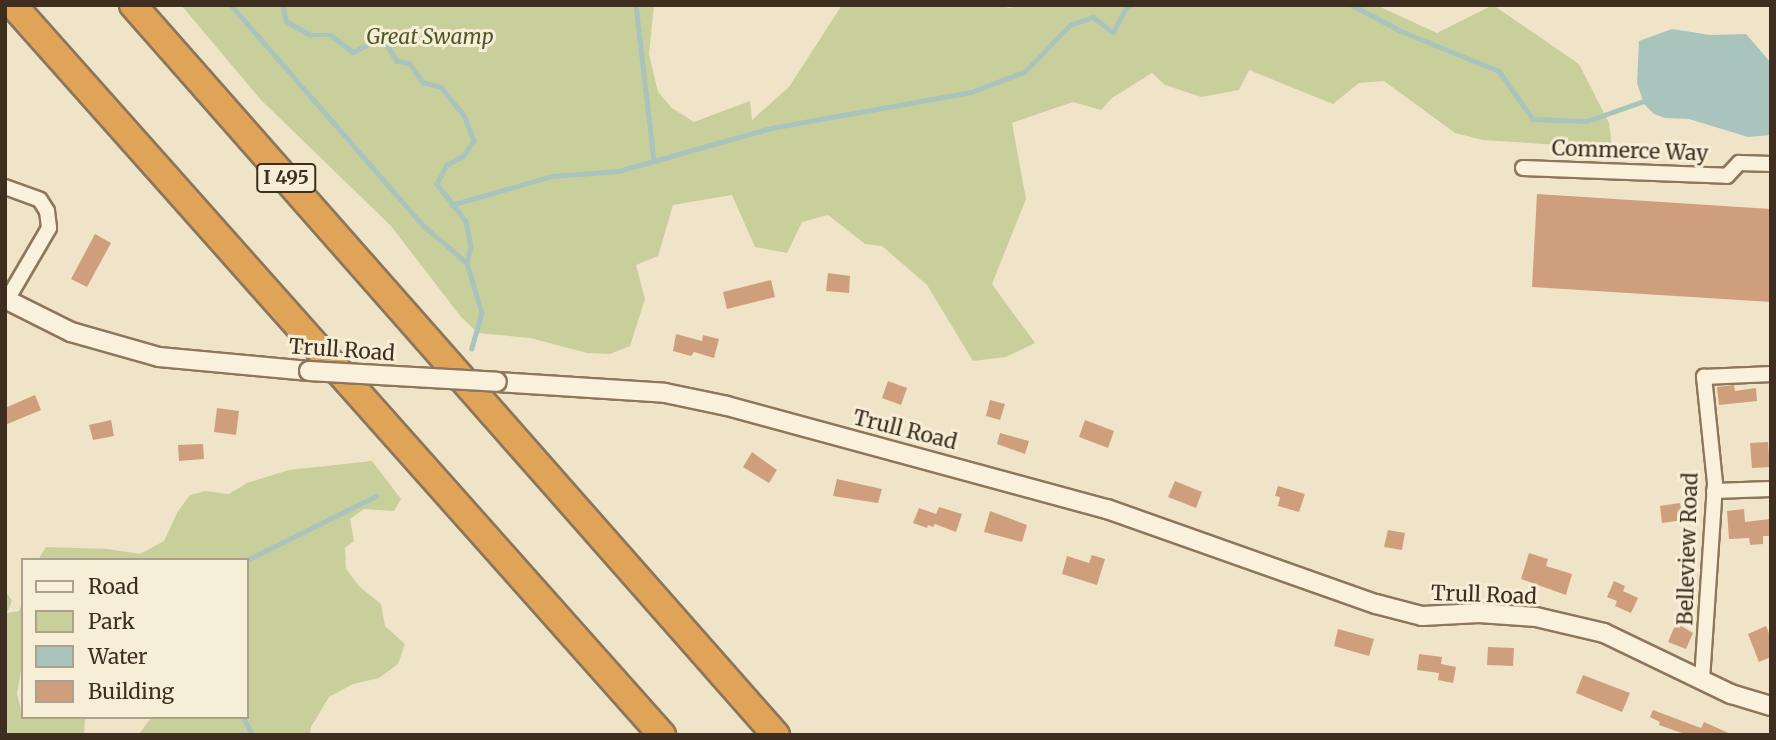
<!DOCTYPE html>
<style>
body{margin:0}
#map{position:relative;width:1776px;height:740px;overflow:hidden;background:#f0e4c8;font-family:Merriweather,serif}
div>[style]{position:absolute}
.green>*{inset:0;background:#c9cf9b}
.water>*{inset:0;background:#a9c4bc}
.stream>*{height:4.5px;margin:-2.25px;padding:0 2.25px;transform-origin:2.25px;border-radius:2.25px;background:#a9c4bc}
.building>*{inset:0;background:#cf9f7d}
.roads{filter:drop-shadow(2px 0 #8d765c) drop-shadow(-2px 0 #8d765c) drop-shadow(0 2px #8d765c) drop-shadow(0 -2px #8d765c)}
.minor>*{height:14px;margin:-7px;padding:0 7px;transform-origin:7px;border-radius:7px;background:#faf1dc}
.tertiary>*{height:18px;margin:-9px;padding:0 9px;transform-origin:9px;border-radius:9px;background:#faf1dc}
.motorway>*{height:26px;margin:-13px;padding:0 13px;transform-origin:13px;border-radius:13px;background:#e0a458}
.bridges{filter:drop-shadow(2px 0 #8d765c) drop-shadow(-2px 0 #8d765c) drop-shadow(0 2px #8d765c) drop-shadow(0 -2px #8d765c)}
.tertiary-bridge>*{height:18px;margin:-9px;padding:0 9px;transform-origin:9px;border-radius:9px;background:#faf1dc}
span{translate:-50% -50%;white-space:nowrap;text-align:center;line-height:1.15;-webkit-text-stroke:6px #f7eed8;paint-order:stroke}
.shield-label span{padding:2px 5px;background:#f7eed8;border:2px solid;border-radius:5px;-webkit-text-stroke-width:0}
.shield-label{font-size:19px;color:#3d2e20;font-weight:700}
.park-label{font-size:21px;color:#4d5a26;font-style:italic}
.street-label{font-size:21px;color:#3d2e20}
.frame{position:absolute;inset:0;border:7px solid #3d2e20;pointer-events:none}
.legend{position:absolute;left:21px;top:558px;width:228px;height:161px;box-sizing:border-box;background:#f7eed8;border:2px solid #ada18e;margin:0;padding:9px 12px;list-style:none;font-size:21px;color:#3d2e20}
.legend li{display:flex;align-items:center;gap:14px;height:35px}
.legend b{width:35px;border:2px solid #ada18e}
</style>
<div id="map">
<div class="green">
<i style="clip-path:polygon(181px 5px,654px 5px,649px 54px,658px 92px,672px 108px,694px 122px,750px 101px,752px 120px,789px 87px,842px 5px,996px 5px,1010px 8px,1019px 5px,1376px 5px,1437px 33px,1493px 5px,1579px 64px,1609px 123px,1613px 155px,1560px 145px,1483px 140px,1455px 133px,1384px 81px,1359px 83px,1333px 104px,1249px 70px,1239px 90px,1201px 97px,1165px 85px,1152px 73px,1112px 98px,1101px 110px,1073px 102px,1012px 123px,1026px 199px,992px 284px,1035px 343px,1006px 357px,973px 361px,927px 285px,882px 246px,865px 244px,828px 215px,802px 222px,787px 253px,755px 247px,732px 195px,673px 205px,658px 256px,636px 265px,645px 299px,630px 346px,610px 354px,587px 353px,530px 338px,478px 333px,461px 317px,391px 226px,261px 100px)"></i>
<i style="clip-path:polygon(372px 461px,401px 499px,394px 511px,364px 509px,350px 519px,354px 541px,345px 548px,346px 569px,360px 587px,381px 604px,385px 626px,405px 644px,398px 664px,379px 678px,353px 684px,329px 697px,311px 727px,310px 735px,138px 735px,152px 717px,247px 717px,247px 560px,38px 560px,46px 547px,108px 549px,140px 554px,164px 541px,178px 511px,190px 495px,205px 491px,229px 494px,247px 483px,289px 470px)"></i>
<i style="clip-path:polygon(5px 590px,12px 601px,7px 613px,19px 611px,23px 601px,23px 659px,17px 694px,23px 717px,85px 717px,84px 735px,5px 735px)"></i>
</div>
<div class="water">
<i style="clip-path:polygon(1672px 29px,1710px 35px,1746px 34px,1771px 63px,1771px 135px,1748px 137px,1689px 119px,1665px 118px,1654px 114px,1644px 104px,1637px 83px,1639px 41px)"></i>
</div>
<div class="stream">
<i style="left:231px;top:5px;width:293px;rotate:48.9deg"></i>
<i style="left:424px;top:226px;width:57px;rotate:40.7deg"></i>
<i style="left:283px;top:5px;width:16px;rotate:79deg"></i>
<i style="left:286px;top:21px;width:28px;rotate:30deg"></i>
<i style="left:310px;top:35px;width:21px"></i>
<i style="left:331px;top:35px;width:28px;rotate:38deg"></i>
<i style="left:353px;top:52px;width:33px;rotate:-27deg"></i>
<i style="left:382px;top:37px;width:28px;rotate:58deg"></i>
<i style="left:397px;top:61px;width:12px;rotate:9deg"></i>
<i style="left:409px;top:63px;width:24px;rotate:54deg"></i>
<i style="left:423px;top:82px;width:19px;rotate:16deg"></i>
<i style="left:441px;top:87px;width:36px;rotate:51deg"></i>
<i style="left:464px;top:115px;width:28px;rotate:69deg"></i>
<i style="left:474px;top:141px;width:18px;rotate:124deg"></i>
<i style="left:464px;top:156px;width:19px;rotate:152deg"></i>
<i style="left:447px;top:165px;width:21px;rotate:118deg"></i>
<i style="left:437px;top:184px;width:47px;rotate:51.9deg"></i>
<i style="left:466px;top:221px;width:25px;rotate:79deg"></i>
<i style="left:471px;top:246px;width:17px;rotate:103deg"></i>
<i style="left:467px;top:263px;width:52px;rotate:73.3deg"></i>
<i style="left:482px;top:313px;width:37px;rotate:106deg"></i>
<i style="left:636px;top:5px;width:156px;rotate:83.4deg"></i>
<i style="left:1352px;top:5px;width:55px;rotate:28deg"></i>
<i style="left:1401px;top:31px;width:106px;rotate:22.2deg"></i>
<i style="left:1499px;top:71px;width:59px;rotate:54.7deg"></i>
<i style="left:1533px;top:119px;width:54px;rotate:2.1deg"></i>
<i style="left:1587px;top:121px;width:64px;rotate:-19.3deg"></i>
<i style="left:451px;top:205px;width:105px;rotate:-16deg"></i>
<i style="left:552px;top:176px;width:66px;rotate:-4.3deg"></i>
<i style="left:618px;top:171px;width:159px;rotate:-15.7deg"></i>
<i style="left:771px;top:128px;width:203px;rotate:-10.2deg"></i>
<i style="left:971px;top:92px;width:57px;rotate:-20.7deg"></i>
<i style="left:1024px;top:72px;width:66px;rotate:-45.6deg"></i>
<i style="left:1070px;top:25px;width:24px;rotate:-19deg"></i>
<i style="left:1093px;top:17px;width:25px;rotate:37deg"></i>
<i style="left:1113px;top:32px;width:27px;rotate:-62deg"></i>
<i style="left:1126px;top:8px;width:7px;rotate:-27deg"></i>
<i style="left:247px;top:560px;width:144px;rotate:-26.4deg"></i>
<i style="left:243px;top:717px;width:21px;rotate:61deg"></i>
</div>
<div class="building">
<i style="clip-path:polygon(1537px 194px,1771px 209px,1771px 302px,1532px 287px)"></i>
<i style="clip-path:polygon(95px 234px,111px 243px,87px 287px,71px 279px)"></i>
<i style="clip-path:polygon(828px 273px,850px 276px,849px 293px,826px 291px)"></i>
<i style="clip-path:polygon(771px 280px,775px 297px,727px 309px,723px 292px)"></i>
<i style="clip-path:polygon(676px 334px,702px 341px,703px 335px,719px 339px,714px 358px,694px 352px,691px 356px,673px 351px)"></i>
<i style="clip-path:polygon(888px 381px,907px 388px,901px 405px,882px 398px)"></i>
<i style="clip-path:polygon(1734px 385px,1735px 391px,1756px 388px,1757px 401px,1719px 405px,1717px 387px)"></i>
<i style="clip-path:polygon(35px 395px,41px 410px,5px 425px,5px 408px)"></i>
<i style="clip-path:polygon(990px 400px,1005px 404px,1000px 420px,986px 416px)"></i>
<i style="clip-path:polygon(217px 408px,239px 411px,236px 435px,214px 432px)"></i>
<i style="clip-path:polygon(111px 420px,114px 436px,93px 440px,89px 425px)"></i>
<i style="clip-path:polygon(1085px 420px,1114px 431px,1108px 448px,1079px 437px)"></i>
<i style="clip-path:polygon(1000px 433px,1029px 441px,1025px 454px,997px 444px)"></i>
<i style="clip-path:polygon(1768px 442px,1770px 467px,1752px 468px,1750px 443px)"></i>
<i style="clip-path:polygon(203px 444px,204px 459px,179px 461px,178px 445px)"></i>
<i style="clip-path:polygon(752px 452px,777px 470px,769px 483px,743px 467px)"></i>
<i style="clip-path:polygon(837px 479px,882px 489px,878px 503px,833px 496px)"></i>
<i style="clip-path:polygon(1175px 481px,1202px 492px,1196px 508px,1168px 497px)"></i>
<i style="clip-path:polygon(1278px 486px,1305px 494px,1299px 512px,1278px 506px,1280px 497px,1275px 496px)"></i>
<i style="clip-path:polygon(1680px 503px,1683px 520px,1662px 523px,1660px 506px)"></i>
<i style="clip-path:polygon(939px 507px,962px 514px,956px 532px,935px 524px,933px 527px,928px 525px,927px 528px,913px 523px,919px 508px,936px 514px)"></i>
<i style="clip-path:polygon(1744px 509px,1745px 522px,1770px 519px,1771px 536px,1763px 536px,1763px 544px,1750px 545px,1749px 538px,1729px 539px,1727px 511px)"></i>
<i style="clip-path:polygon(990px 511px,1027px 525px,1022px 542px,984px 532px)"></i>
<i style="clip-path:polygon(1388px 530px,1405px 533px,1402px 550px,1384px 547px)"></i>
<i style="clip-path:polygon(1529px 553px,1548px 559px,1546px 566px,1572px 574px,1566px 595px,1521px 579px)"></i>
<i style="clip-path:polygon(1092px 555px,1105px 559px,1097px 585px,1062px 574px,1067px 556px,1089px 563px)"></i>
<i style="clip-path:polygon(1614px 581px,1625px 586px,1623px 591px,1638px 598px,1631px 613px,1615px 606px,1617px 601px,1607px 597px)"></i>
<i style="clip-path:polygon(1676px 623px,1693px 633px,1686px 649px,1668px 642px)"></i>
<i style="clip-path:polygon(1766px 626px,1771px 638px,1771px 657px,1759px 662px,1748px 634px)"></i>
<i style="clip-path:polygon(1338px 629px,1374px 639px,1369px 656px,1334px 646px)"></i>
<i style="clip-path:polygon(1488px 647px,1514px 648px,1513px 666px,1487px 665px)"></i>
<i style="clip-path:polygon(1419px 654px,1442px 657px,1441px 664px,1456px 667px,1453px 683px,1438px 680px,1439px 673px,1417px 670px)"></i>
<i style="clip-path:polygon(1583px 675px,1630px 693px,1622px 712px,1576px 693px)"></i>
<i style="clip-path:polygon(1653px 710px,1701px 728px,1704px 722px,1733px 735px,1689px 735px,1676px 731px,1659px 725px,1660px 722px,1650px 717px)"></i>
</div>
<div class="roads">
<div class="minor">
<i style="left:1523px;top:168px;width:204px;rotate:2.2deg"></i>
<i style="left:1727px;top:176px;width:18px;rotate:-47deg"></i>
<i style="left:1739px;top:163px;width:32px;rotate:2deg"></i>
<i style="left:5px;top:187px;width:37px;rotate:20deg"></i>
<i style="left:40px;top:200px;width:13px;rotate:58deg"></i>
<i style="left:47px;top:211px;width:17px;rotate:83deg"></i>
<i style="left:49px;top:228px;width:83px;rotate:120.3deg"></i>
<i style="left:1714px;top:491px;width:57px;rotate:-2deg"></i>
<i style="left:1702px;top:680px;width:197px;rotate:-86.2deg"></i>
<i style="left:1715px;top:483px;width:107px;rotate:-95.9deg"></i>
<i style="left:1704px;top:377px;width:67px;rotate:-2.6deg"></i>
</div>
<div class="tertiary">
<i style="left:5px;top:299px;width:74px;rotate:26.6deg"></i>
<i style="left:71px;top:332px;width:91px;rotate:15.9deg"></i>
<i style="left:159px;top:357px;width:151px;rotate:5.3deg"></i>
<i style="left:497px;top:382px;width:168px;rotate:3.7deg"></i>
<i style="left:665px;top:393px;width:63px;rotate:11.8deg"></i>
<i style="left:727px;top:406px;width:394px;rotate:15.2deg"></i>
<i style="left:1107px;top:509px;width:285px;rotate:19.5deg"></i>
<i style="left:1376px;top:604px;width:48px;rotate:14.6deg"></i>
<i style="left:1422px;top:616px;width:57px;rotate:-3deg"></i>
<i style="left:1479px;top:613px;width:57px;rotate:4deg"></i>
<i style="left:1536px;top:617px;width:70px;rotate:13.2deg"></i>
<i style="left:1604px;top:633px;width:141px;rotate:25.7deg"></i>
<i style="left:1731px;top:694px;width:42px;rotate:16.7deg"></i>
</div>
<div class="motorway">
<i style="left:13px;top:5px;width:977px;rotate:48.36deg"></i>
<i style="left:133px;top:5px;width:973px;rotate:48.63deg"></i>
</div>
</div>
<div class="bridges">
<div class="tertiary-bridge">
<i style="left:309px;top:371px;width:188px;rotate:3.3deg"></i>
</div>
</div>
<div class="shield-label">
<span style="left:286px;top:178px">I 495</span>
</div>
<div class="park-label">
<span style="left:430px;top:37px">Great Swamp</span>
</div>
<div class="street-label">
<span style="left:1630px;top:151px;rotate:2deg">Commerce Way</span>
<span style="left:342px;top:350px;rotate:4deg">Trull Road</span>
<span style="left:905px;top:430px;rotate:14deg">Trull Road</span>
<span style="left:1688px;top:549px;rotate:-88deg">Belleview Road</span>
<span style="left:1484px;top:595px;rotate:2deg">Trull Road</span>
</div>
<div class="frame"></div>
<ul class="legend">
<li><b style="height:9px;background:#faf1dc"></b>Road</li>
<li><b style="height:19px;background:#c9cf9b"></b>Park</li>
<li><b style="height:19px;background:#a9c4bc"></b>Water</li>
<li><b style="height:19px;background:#cf9f7d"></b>Building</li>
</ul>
</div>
